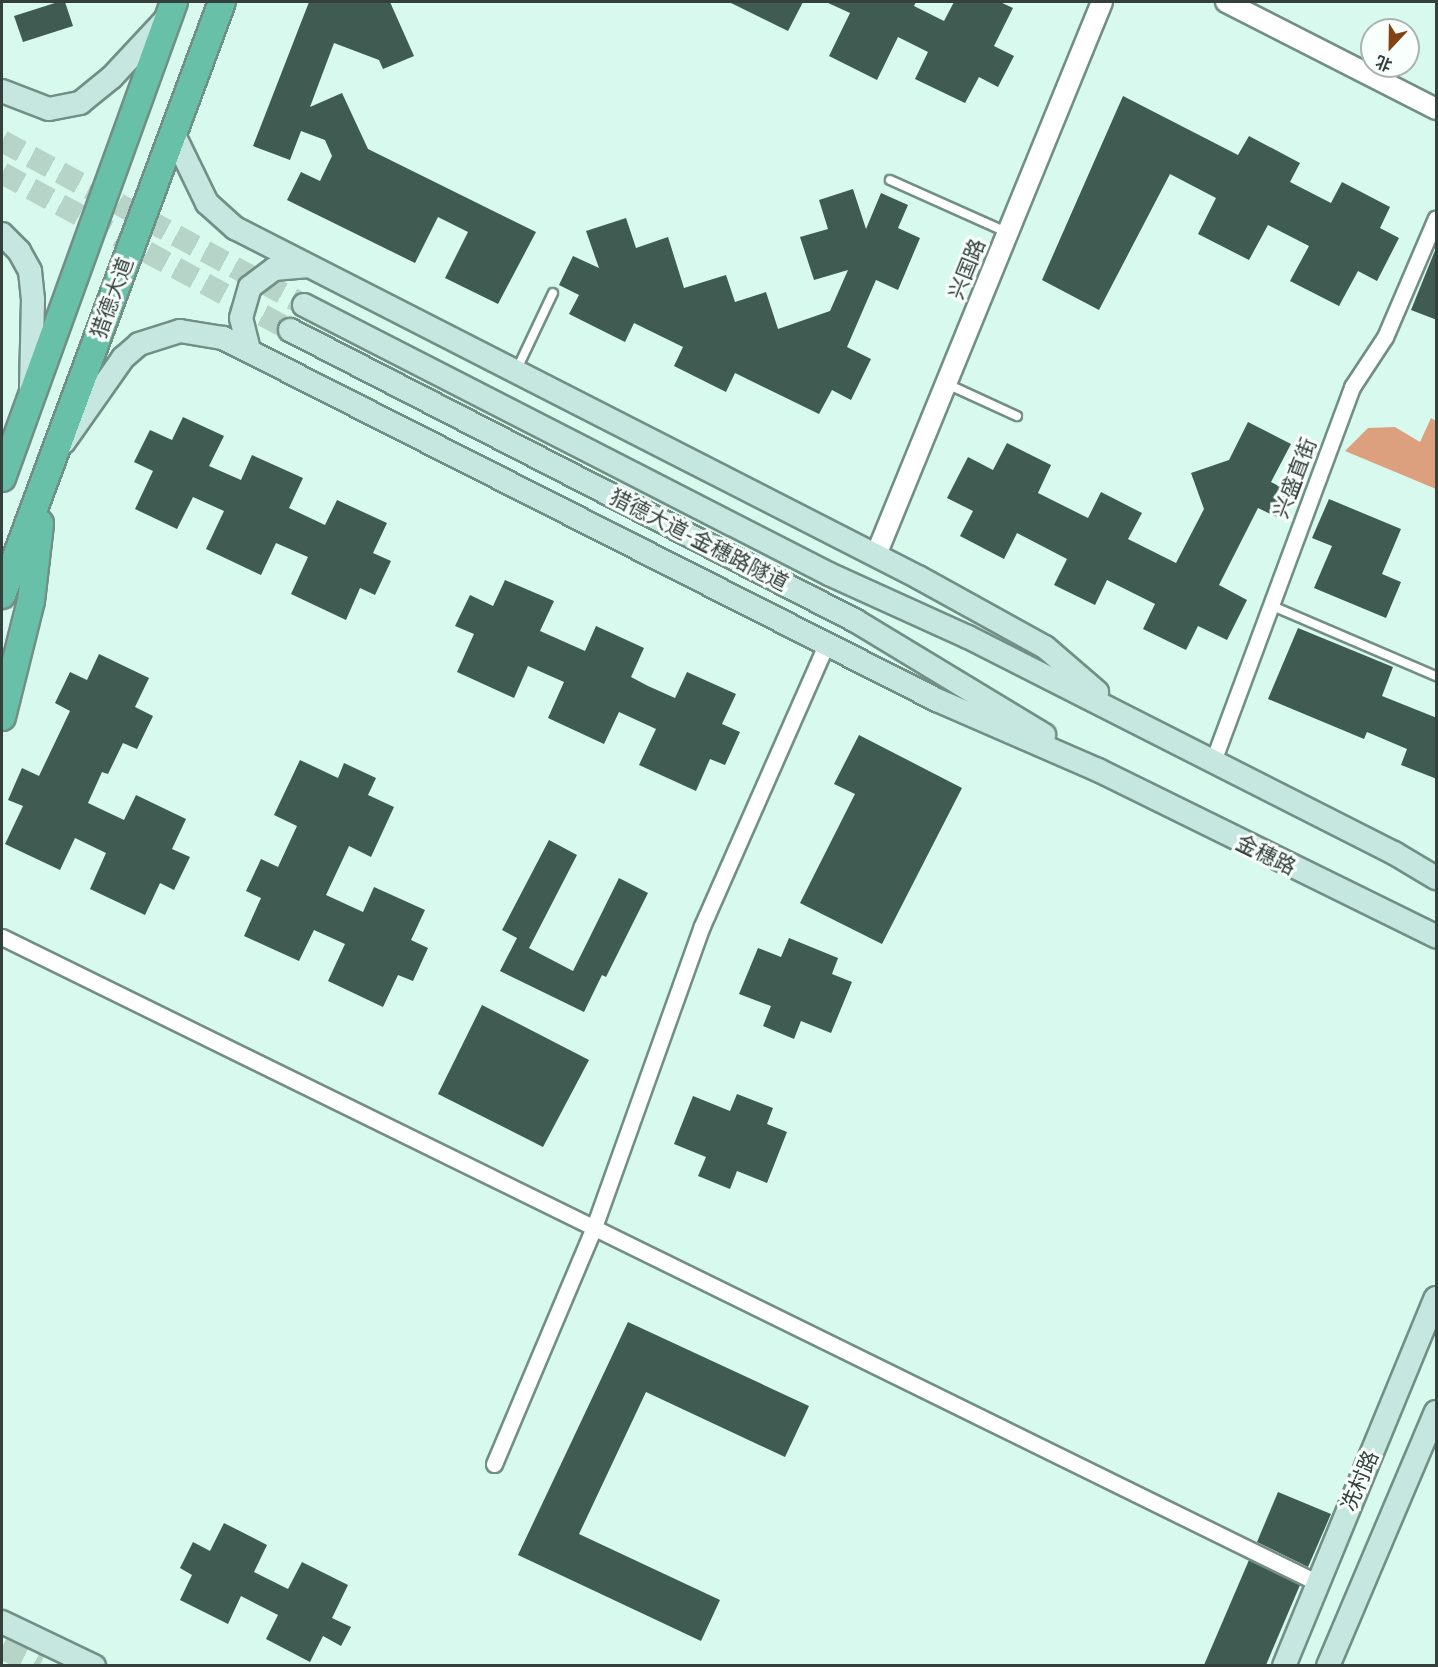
<!DOCTYPE html>
<meta charset="utf-8">
<style>
body{margin:0}
#map{position:relative;width:1438px;height:1667px;overflow:hidden;background:#d8f9ed;font-family:"Public Sans","Noto Sans SC",sans-serif}
div>[style]{position:absolute}
.water>*{inset:0;background:#dda07f}
.building>*{inset:0;background:#3f5b52}
.secondary-tunnel>*{height:22px;margin-top:-11px;transform-origin:0;background:repeating-linear-gradient(90deg,#b7d4c9 0 22px,transparent 0 33px)}
.primary-tunnel>*{height:24px;margin-top:-12px;transform-origin:0;background:repeating-linear-gradient(90deg,#b7d4c9 0 24px,transparent 0 36px)}
.roads{filter:drop-shadow(2px 0 #728f85) drop-shadow(-2px 0 #728f85) drop-shadow(0 2px #728f85) drop-shadow(0 -2px #728f85)}
.service>*{height:8px;margin:-4px;padding:0 4px;transform-origin:4px;border-radius:4px;background:#fff}
.minor>*{height:15px;margin:-7.5px;padding:0 7.5px;transform-origin:7.5px;border-radius:7.5px;background:#fff}
.tertiary>*{height:20px;margin:-10px;padding:0 10px;transform-origin:10px;border-radius:10px;background:#fff}
.secondary>*{height:22px;margin:-11px;padding:0 11px;transform-origin:11px;border-radius:11px;background:#c6e7df}
.trunk>*{height:26px;margin:-13px;padding:0 13px;transform-origin:13px;border-radius:13px;background:#68c0a8}
span{translate:-50% -50%;white-space:nowrap;text-align:center;line-height:1.15;-webkit-text-stroke:6px #f9fffd;paint-order:stroke}
.street-label{font-size:21px;color:#33403b}
.frame{position:absolute;inset:0;border:3px solid #33403b;pointer-events:none}
.north{position:absolute;left:1360px;top:18px;width:60px;height:60px;box-sizing:border-box;background:#f9fffd;border:2px solid #aab3af;border-radius:50%;rotate:202deg;font-size:16px;font-weight:700;line-height:24px;text-align:center;color:#33403b}
.north::after{content:'';display:block;margin:auto;width:21px;height:27px;background:#854215;clip-path:polygon(50% 0,100% 100%,50% 72%,0 100%)}
</style>
<div id="map">
<div class="water">
<i style="clip-path:polygon(1431px 418px,1436px 421px,1436px 489px,1345px 451px,1368px 428px,1395px 427px,1420px 442px)"></i>
</div>
<div class="building">
<i style="clip-path:polygon(58px 2px,65px 2px,73px 26px,23px 42px,14px 16px)"></i>
<i style="clip-path:polygon(309px 2px,390px 2px,414px 56px,383px 69px,379px 60px,334px 43px,310px 107px,342px 93px,368px 149px,536px 232px,498px 304px,445px 278px,468px 232px,438px 217px,415px 263px,287px 200px,301px 172px,320px 181px,332px 156px,325px 140px,301px 131px,290px 160px,253px 146px)"></i>
<i style="clip-path:polygon(729px 2px,803px 2px,788px 31px)"></i>
<i style="clip-path:polygon(826px 2px,916px 2px,914px 6px,944px 21px,954px 2px,1000px 2px,1013px 8px,994px 46px,1014px 56px,998px 87px,979px 77px,965px 103px,915px 79px,928px 52px,898px 37px,877px 80px,829px 56px,850px 13px)"></i>
<i style="clip-path:polygon(1123px 96px,1238px 155px,1249px 136px,1300px 163px,1290px 182px,1331px 203px,1342px 182px,1390px 207px,1380px 228px,1399px 238px,1377px 281px,1358px 271px,1339px 306px,1290px 281px,1309px 246px,1268px 225px,1249px 260px,1198px 234px,1216px 198px,1170px 174px,1099px 310px,1042px 280px)"></i>
<i style="clip-path:polygon(853px 189px,866px 229px,881px 193px,908px 205px,898px 228px,920px 238px,898px 290px,876px 280px,847px 347px,871px 359px,851px 400px,832px 390px,819px 414px,735px 373px,726px 392px,674px 366px,683px 347px,634px 323px,625px 342px,569px 314px,579px 295px,559px 285px,573px 256px,599px 268px,586px 231px,626px 218px,636px 248px,668px 237px,684px 288px,726px 275px,735px 302px,766px 292px,778px 329px,830px 311px,848px 270px,814px 280px,800px 237px,828px 229px,819px 200px)"></i>
<i style="clip-path:polygon(1436px 248px,1437px 248px,1437px 320px,1411px 310px)"></i>
<i style="clip-path:polygon(183px 417px,224px 436px,209px 466px,241px 480px,252px 455px,303px 478px,289px 508px,325px 525px,337px 500px,387px 523px,373px 553px,391px 561px,375px 595px,360px 588px,346px 620px,291px 594px,308px 557px,276px 543px,261px 575px,206px 549px,224px 511px,193px 497px,177px 529px,135px 509px,153px 471px,134px 462px,150px 430px,172px 440px)"></i>
<i style="clip-path:polygon(1248px 422px,1291px 444px,1271px 482px,1290px 492px,1277px 517px,1258px 508px,1219px 585px,1247px 600px,1227px 640px,1198px 626px,1186px 650px,1143px 629px,1155px 604px,1107px 580px,1095px 605px,1054px 585px,1067px 559px,1017px 533px,1004px 559px,960px 536px,973px 511px,947px 498px,968px 457px,993px 470px,1007px 443px,1051px 465px,1038px 493px,1088px 518px,1101px 492px,1142px 513px,1128px 539px,1176px 563px,1204px 509px,1191px 473px,1229px 460px)"></i>
<i style="clip-path:polygon(1329px 499px,1401px 529px,1382px 574px,1401px 582px,1386px 618px,1314px 588px,1332px 546px,1312px 538px)"></i>
<i style="clip-path:polygon(505px 580px,554px 601px,540px 631px,585px 651px,596px 626px,644px 648px,631px 677px,648px 686px,675px 698px,687px 672px,736px 694px,722px 724px,740px 732px,725px 765px,710px 759px,696px 791px,639px 765px,656px 729px,619px 712px,604px 744px,548px 718px,564px 682px,528px 666px,514px 698px,457px 672px,474px 634px,455px 626px,470px 595px,493px 606px)"></i>
<i style="clip-path:polygon(1298px 628px,1393px 667px,1382px 696px,1437px 718px,1437px 779px,1401px 765px,1407px 749px,1367px 732px,1364px 739px,1268px 699px)"></i>
<i style="clip-path:polygon(99px 654px,149px 678px,135px 707px,153px 716px,137px 749px,123px 743px,108px 774px,102px 772px,88px 803px,124px 820px,136px 795px,186px 819px,172px 849px,190px 857px,174px 890px,160px 883px,145px 915px,90px 889px,106px 853px,75px 838px,60px 870px,5px 844px,23px 806px,8px 800px,22px 768px,39px 776px,70px 711px,55px 703px,70px 672px,87px 680px)"></i>
<i style="clip-path:polygon(859px 735px,962px 788px,882px 944px,800px 903px,855px 794px,834px 784px)"></i>
<i style="clip-path:polygon(300px 760px,338px 778px,344px 763px,376px 778px,368px 795px,394px 807px,371px 857px,349px 846px,326px 895px,363px 912px,374px 887px,425px 910px,411px 940px,428px 948px,413px 981px,398px 975px,383px 1007px,328px 981px,345px 944px,314px 930px,299px 961px,244px 936px,261px 898px,246px 891px,261px 859px,278px 867px,297px 826px,274px 815px)"></i>
<i style="clip-path:polygon(549px 840px,577px 855px,529px 948px,573px 971px,619px 878px,648px 893px,606px 977px,602px 975px,584px 1012px,500px 971px,517px 938px,502px 930px)"></i>
<i style="clip-path:polygon(789px 938px,838px 958px,832px 974px,852px 982px,831px 1033px,801px 1021px,794px 1039px,763px 1026px,771px 1006px,739px 994px,758px 948px,781px 957px)"></i>
<i style="clip-path:polygon(482px 1005px,589px 1060px,543px 1147px,438px 1094px)"></i>
<i style="clip-path:polygon(737px 1094px,773px 1108px,767px 1124px,787px 1132px,767px 1183px,737px 1171px,730px 1189px,698px 1176px,706px 1157px,674px 1144px,693px 1096px,730px 1111px)"></i>
<i style="clip-path:polygon(628px 1322px,809px 1406px,785px 1457px,646px 1392px,579px 1534px,720px 1600px,701px 1641px,518px 1555px)"></i>
<i style="clip-path:polygon(1278px 1492px,1331px 1514px,1308px 1567px,1257px 1542px)"></i>
<i style="clip-path:polygon(224px 1523px,267px 1545px,254px 1572px,288px 1589px,302px 1562px,348px 1585px,332px 1618px,351px 1627px,341px 1646px,323px 1636px,310px 1662px,266px 1639px,278px 1615px,241px 1596px,228px 1624px,180px 1600px,192px 1575px,180px 1568px,193px 1542px,210px 1551px)"></i>
<i style="clip-path:polygon(1249px 1560px,1300px 1585px,1266px 1665px,1204px 1665px)"></i>
</div>
<div class="secondary-tunnel">
<i style="left:2px;top:141px;width:344px;rotate:28.5deg"></i>
<i style="left:2px;top:173px;width:328px;rotate:28.6deg"></i>
</div>
<div class="primary-tunnel">
<i style="left:2px;top:1647px;width:42px;rotate:26.6deg"></i>
</div>
<div class="roads">
<div class="service">
<i style="left:890px;top:180px;width:127px;rotate:24.1deg"></i>
<i style="left:517px;top:369px;width:84px;rotate:-64.7deg"></i>
<i style="left:947px;top:384px;width:77px;rotate:24.6deg"></i>
<i style="left:1270px;top:605px;width:181px;rotate:23.2deg"></i>
</div>
<div class="minor">
<i style="left:1213px;top:761px;width:399px;rotate:-69.6deg"></i>
<i style="left:1352px;top:387px;width:60px;rotate:-56.6deg"></i>
<i style="left:1385px;top:337px;width:129px;rotate:-66.8deg"></i>
<i style="left:2px;top:937px;width:1466px;rotate:26.15deg"></i>
<i style="left:494px;top:1464px;width:254px;rotate:-67.1deg"></i>
<i style="left:593px;top:1230px;width:323px;rotate:-70.3deg"></i>
<i style="left:702px;top:926px;width:307px;rotate:-66.2deg"></i>
</div>
<div class="tertiary">
<i style="left:1226px;top:2px;width:236px;rotate:27deg"></i>
<i style="left:876px;top:555px;width:597px;rotate:-67.77deg"></i>
</div>
<div class="secondary">
<i style="left:2px;top:91px;width:50px;rotate:21deg"></i>
<i style="left:49px;top:109px;width:32px;rotate:-11deg"></i>
<i style="left:80px;top:103px;width:41px;rotate:-39.1deg"></i>
<i style="left:112px;top:77px;width:81px;rotate:-47deg"></i>
<i style="left:173px;top:133px;width:78px;rotate:64.1deg"></i>
<i style="left:207px;top:203px;width:38px;rotate:42deg"></i>
<i style="left:235px;top:228px;width:767px;rotate:27.07deg"></i>
<i style="left:918px;top:577px;width:145px;rotate:28.9deg"></i>
<i style="left:1045px;top:647px;width:69px;rotate:40.9deg"></i>
<i style="left:2px;top:234px;width:24px;rotate:45deg"></i>
<i style="left:19px;top:251px;width:23px;rotate:61deg"></i>
<i style="left:30px;top:271px;width:28px;rotate:84deg"></i>
<i style="left:33px;top:299px;width:88px;rotate:91.3deg"></i>
<i style="left:304px;top:305px;width:590px;rotate:27.13deg"></i>
<i style="left:829px;top:574px;width:153px;rotate:24.4deg"></i>
<i style="left:968px;top:637px;width:478px;rotate:26.9deg"></i>
<i style="left:1394px;top:853px;width:49px;rotate:30.8deg"></i>
<i style="left:290px;top:330px;width:636px;rotate:27.21deg"></i>
<i style="left:856px;top:621px;width:220px;rotate:31.2deg"></i>
<i style="left:249px;top:350px;width:33px;rotate:-104deg"></i>
<i style="left:241px;top:318px;width:32px;rotate:-74deg"></i>
<i style="left:250px;top:287px;width:30px;rotate:-37deg"></i>
<i style="left:274px;top:269px;width:32px;rotate:-5deg"></i>
<i style="left:64px;top:442px;width:103px;rotate:-54.9deg"></i>
<i style="left:123px;top:358px;width:21px;rotate:-41deg"></i>
<i style="left:139px;top:344px;width:43px;rotate:-17.6deg"></i>
<i style="left:180px;top:331px;width:44px;rotate:9.2deg"></i>
<i style="left:223px;top:338px;width:801px;rotate:26.89deg"></i>
<i style="left:937px;top:700px;width:176px;rotate:23.5deg"></i>
<i style="left:1098px;top:770px;width:377px;rotate:26.2deg"></i>
<i style="left:2px;top:1622px;width:102px;rotate:25.6deg"></i>
<i style="left:1284px;top:1666px;width:398px;rotate:-67.6deg"></i>
<i style="left:1328px;top:1666px;width:276px;rotate:-67deg"></i>
</div>
<div class="trunk">
<i style="left:2px;top:478px;width:506px;rotate:-70.13deg"></i>
<i style="left:2px;top:595px;width:632px;rotate:-69.65deg"></i>
<i style="left:2px;top:717px;width:120px;rotate:-76deg"></i>
<i style="left:31px;top:601px;width:78px;rotate:-83.3deg"></i>
</div>
</div>
<div class="street-label">
<span style="left:967px;top:269px;rotate:-68deg">兴国路</span>
<span style="left:112px;top:298px;rotate:-70deg">猎德大道</span>
<span style="left:1295px;top:478px;rotate:-69deg">兴盛直街</span>
<span style="left:699px;top:540px;rotate:27deg">猎德大道-金穗路隧道</span>
<span style="left:1266px;top:855px;rotate:26deg">金穗路</span>
<span style="left:1360px;top:1481px;rotate:-67deg">冼村路</span>
</div>
<div class="frame"></div>
<div class="north">北</div>
</div>
